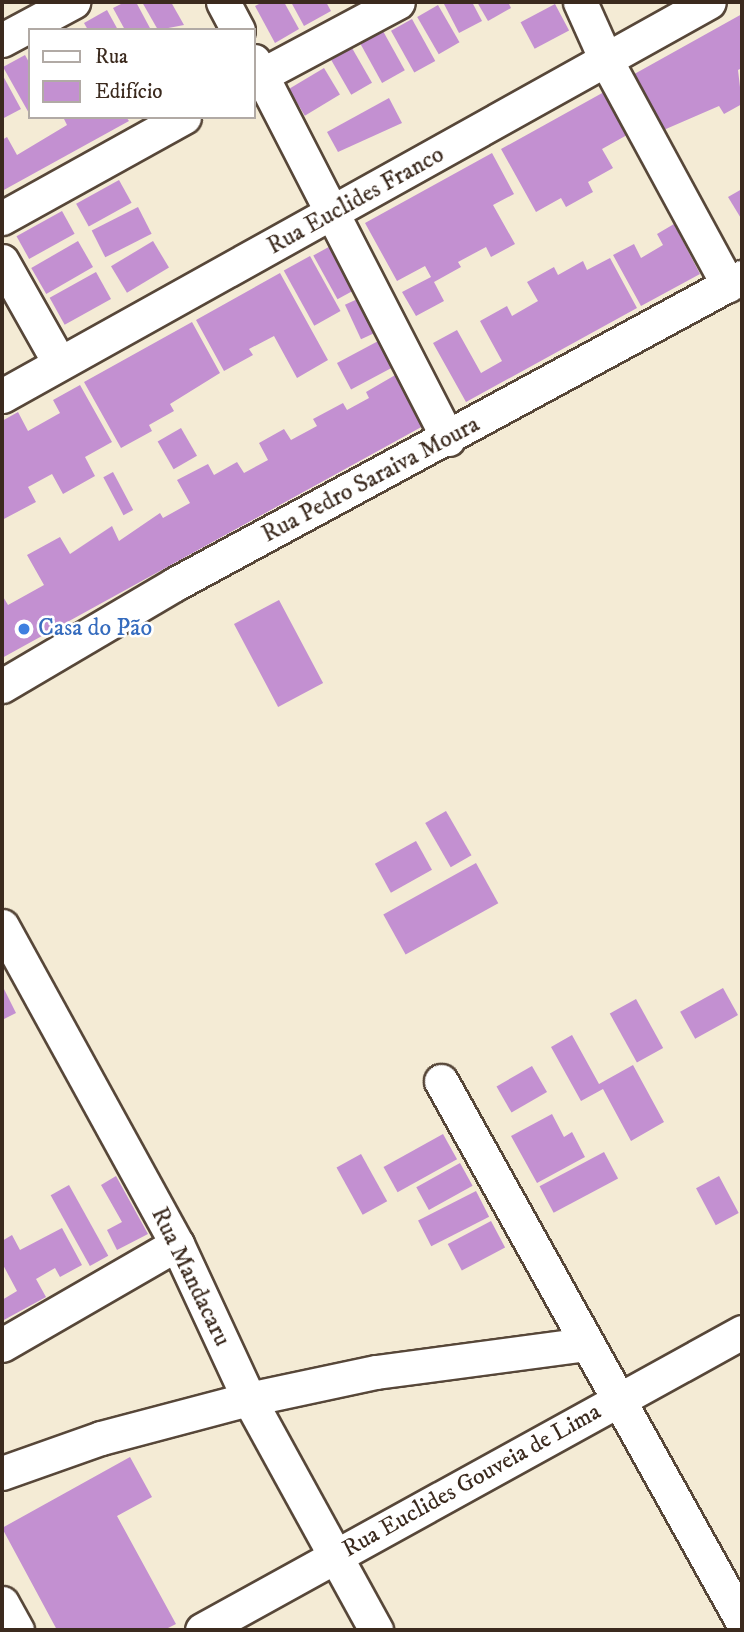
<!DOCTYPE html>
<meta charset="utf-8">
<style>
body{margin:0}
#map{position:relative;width:744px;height:1632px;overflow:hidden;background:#f4ebd5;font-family:"IM FELL DW Pica",serif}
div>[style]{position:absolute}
.building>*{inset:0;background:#c390d1;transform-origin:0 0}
.roads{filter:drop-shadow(2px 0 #574739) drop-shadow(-2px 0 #574739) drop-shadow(0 2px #574739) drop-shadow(0 -2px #574739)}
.street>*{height:33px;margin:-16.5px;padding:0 16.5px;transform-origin:16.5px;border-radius:16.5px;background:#fff}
.dots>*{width:19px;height:19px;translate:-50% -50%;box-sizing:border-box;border:4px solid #fff;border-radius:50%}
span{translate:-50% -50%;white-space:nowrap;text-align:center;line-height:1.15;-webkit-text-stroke:5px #fff;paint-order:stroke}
.street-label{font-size:24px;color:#3b2a1e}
.shop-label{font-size:24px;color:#366cbe}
.left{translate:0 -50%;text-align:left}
.frame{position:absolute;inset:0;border:4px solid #3b2a1e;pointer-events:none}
.legend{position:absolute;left:28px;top:28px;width:228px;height:91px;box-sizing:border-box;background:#fff;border:2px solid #b1aaa5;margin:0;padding:9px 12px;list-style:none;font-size:21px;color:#3b2a1e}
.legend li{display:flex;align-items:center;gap:14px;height:35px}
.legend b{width:35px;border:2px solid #b1aaa5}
</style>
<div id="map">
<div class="building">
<i style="clip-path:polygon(125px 2px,136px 2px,151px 30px,125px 30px,113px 8px)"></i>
<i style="clip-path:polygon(142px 2px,171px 2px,184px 25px,158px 30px)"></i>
<i style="clip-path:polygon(263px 2px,284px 2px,299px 29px,275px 43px,255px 6px)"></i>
<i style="clip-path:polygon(291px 2px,326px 2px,331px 11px,304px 26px)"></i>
<i style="clip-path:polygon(448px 2px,472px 2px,482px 21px,459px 33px,444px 4px)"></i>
<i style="clip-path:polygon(477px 2px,508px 2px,511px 8px,488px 21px)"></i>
<i style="left:555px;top:4px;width:30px;height:39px;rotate:62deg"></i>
<i style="left:438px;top:5px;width:43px;height:24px;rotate:60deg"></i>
<i style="clip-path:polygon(107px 10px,118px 30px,88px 30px,84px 23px)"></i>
<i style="clip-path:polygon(742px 14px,742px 68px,738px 70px,742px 104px,724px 114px,719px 106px,659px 132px,629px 77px)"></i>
<i style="left:412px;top:19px;width:48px;height:24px;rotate:61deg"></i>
<i style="left:383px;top:31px;width:45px;height:26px;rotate:61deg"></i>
<i style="left:352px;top:48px;width:40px;height:24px;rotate:60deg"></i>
<i style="clip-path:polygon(25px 55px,30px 64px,30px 115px,3px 67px)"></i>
<i style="left:324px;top:68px;width:31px;height:41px;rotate:59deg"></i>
<i style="clip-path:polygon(2px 74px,21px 109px,2px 119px)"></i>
<i style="clip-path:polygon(604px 92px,627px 135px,602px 149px,613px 168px,588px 182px,593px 192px,566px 207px,561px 198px,536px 212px,501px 149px)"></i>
<i style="clip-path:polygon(389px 98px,402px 123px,338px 152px,327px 132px)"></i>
<i style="clip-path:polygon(63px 117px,126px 117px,129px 121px,2px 191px,2px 140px,7px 137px,17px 155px,67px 125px)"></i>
<i style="clip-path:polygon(492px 153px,514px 194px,493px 205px,515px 244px,491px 257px,486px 247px,458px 262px,461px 267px,434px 282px,444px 301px,416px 316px,402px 292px,431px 277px,425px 266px,397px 281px,365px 223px)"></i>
<i style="left:119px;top:180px;width:26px;height:49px;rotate:61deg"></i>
<i style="clip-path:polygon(742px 189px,742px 220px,728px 197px)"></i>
<i style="left:138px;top:207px;width:30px;height:52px;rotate:63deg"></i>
<i style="left:62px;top:211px;width:26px;height:52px;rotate:61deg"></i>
<i style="clip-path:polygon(674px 224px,700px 274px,641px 306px,613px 255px,634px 244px,641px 258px,663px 245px,657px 234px)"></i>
<i style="left:78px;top:241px;width:30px;height:54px;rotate:60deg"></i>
<i style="left:153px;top:241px;width:31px;height:49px;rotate:59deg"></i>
<i style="left:336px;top:243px;width:50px;height:26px;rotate:61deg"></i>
<i style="left:310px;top:256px;width:63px;height:30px;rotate:61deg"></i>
<i style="clip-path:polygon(610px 258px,637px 308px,466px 402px,433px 343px,457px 330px,481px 373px,502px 361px,480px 321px,507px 306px,512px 316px,538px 301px,527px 282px,554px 267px,558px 275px,583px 261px,587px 270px)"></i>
<i style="left:96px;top:272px;width:31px;height:53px;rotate:61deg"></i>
<i style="clip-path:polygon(280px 273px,328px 360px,297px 378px,274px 336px,249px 349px,253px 355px,224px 371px,196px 320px)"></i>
<i style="left:364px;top:296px;width:38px;height:21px;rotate:65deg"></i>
<i style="clip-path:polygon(192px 322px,220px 373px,170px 404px,174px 411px,149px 425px,152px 431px,121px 448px,84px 382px)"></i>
<i style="left:382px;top:339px;width:30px;height:51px;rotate:62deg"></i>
<i style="clip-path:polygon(397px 374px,425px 425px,2px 658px,2px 595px,8px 605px,44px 585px,27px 555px,60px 537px,70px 554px,112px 526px,119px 541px,160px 513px,163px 518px,190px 503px,177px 480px,208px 464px,214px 475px,237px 462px,244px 473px,268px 460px,259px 443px,284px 429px,291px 440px,317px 426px,313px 419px,343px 403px,347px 410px,369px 398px,366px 392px)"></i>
<i style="clip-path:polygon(80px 385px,112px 442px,85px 457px,95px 476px,63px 494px,52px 474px,28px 487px,36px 502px,2px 520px,2px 421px,18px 412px,28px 431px,60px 413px,53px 400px)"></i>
<i style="left:181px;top:428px;width:32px;height:27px;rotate:60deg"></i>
<i style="left:113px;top:472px;width:43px;height:11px;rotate:62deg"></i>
<i style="left:279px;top:600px;width:94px;height:51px;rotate:62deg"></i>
<i style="left:446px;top:811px;width:51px;height:24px;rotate:60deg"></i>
<i style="left:416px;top:841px;width:33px;height:47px;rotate:61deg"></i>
<i style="left:476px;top:863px;width:46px;height:106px;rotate:61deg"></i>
<i style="left:723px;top:988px;width:31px;height:49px;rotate:61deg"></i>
<i style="clip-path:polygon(4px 989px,16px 1013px,2px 1020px,2px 990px)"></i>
<i style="left:636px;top:999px;width:56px;height:30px;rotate:61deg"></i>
<i style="clip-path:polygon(572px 1035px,599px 1084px,633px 1065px,664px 1122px,631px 1141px,603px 1089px,581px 1101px,551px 1047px)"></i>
<i style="left:532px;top:1066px;width:30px;height:41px;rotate:60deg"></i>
<i style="clip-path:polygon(552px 1114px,564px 1137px,572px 1132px,585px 1157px,537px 1183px,511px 1136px)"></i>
<i style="left:443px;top:1134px;width:29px;height:68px;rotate:61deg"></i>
<i style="left:604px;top:1152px;width:30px;height:73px;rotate:62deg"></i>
<i style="left:361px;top:1154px;width:54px;height:28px;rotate:61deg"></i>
<i style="left:460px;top:1163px;width:26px;height:50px;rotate:61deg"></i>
<i style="clip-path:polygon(116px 1176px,148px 1234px,117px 1250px,107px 1230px,122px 1222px,101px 1185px)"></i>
<i style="left:719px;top:1176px;width:42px;height:26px;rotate:62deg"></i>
<i style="left:69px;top:1185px;width:81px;height:21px;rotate:61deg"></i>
<i style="left:476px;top:1191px;width:29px;height:65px;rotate:63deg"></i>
<i style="left:491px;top:1221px;width:30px;height:49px;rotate:62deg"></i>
<i style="clip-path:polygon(62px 1228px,82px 1265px,60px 1277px,55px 1268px,36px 1279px,46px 1297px,2px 1321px,2px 1300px,17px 1291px,2px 1263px,2px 1241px,12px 1235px,20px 1250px)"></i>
<i style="clip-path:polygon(130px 1457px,152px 1497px,117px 1516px,176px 1624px,164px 1630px,57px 1630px,2px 1528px)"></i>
</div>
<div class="roads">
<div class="street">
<i style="left:223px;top:2px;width:32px;rotate:62deg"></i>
<i style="left:580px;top:2px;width:66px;rotate:65.8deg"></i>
<i style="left:607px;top:62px;width:254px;rotate:61.5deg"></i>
<i style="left:2px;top:40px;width:81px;rotate:-28.2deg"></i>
<i style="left:254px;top:61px;width:425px;rotate:62.8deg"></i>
<i style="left:254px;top:79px;width:163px;rotate:-28.1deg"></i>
<i style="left:2px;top:218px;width:208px;rotate:-29deg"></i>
<i style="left:2px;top:261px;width:116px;rotate:60.6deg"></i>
<i style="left:2px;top:396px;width:809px;rotate:-29.13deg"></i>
<i style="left:2px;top:686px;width:201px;rotate:-30.5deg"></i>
<i style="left:175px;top:584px;width:645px;rotate:-28.43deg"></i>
<i style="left:2px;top:926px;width:363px;rotate:61.2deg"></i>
<i style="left:177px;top:1244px;width:171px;rotate:65.1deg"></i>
<i style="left:249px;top:1399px;width:264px;rotate:61.2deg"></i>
<i style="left:441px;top:1081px;width:618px;rotate:60.86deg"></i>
<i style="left:2px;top:1345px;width:202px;rotate:-30deg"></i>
<i style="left:2px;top:1473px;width:105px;rotate:-19.5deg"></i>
<i style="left:101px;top:1438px;width:153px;rotate:-14.8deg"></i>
<i style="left:249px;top:1399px;width:130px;rotate:-12deg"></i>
<i style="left:376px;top:1372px;width:211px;rotate:-7.6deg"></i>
<i style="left:2px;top:1603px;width:31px;rotate:61deg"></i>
<i style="left:202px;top:1630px;width:617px;rotate:-28.89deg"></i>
</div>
</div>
<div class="dots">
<i style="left:24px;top:629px;background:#3f7fe0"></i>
</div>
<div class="street-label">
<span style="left:356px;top:201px;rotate:-29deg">Rua Euclides Franco</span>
<span style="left:371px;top:480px;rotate:-28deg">Rua Pedro Saraiva Moura</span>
<span style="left:190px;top:1277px;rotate:64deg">Rua Mandacaru</span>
<span style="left:472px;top:1481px;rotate:-29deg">Rua Euclides Gouveia de Lima</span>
</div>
<div class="shop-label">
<span class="left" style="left:38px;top:629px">Casa do Pão</span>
</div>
<div class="frame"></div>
<ul class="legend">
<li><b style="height:9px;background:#fff"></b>Rua</li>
<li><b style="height:19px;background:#c390d1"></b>Edifício</li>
</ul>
</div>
